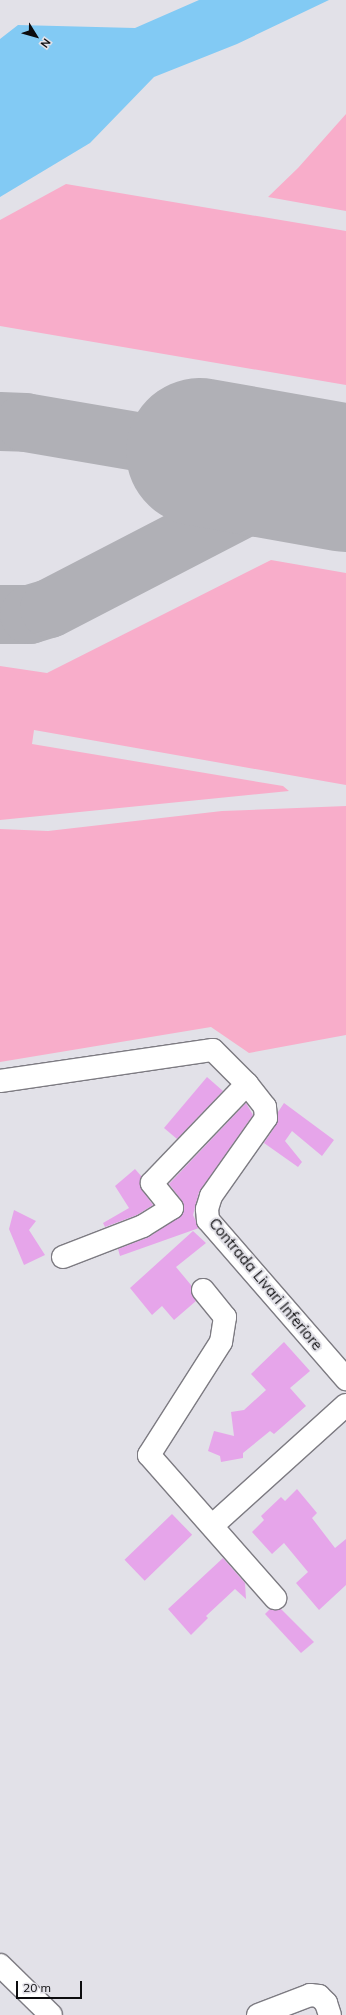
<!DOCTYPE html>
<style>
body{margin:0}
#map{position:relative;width:346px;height:2015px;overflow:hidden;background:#e2e1e8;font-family:Mulish,sans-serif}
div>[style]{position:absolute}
.green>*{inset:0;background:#f8adca}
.water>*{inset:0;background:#82caf4}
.taxiway>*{height:59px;margin:-29.5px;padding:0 29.5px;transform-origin:29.5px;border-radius:29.5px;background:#b0b0b6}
.runway>*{height:148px;margin:-74px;padding:0 74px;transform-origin:74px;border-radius:74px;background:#b0b0b6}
.building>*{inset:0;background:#e6a5ea;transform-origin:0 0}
.roads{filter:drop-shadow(1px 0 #7d7b82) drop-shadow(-1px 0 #7d7b82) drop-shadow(0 1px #7d7b82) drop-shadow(0 -1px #7d7b82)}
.minor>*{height:22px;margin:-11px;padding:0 11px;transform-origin:11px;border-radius:11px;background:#fff}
span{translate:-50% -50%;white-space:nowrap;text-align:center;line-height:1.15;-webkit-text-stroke:4px #e2e1e8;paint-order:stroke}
.street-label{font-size:15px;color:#0c0c0e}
.north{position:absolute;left:16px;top:16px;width:40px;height:40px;-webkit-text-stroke:3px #e2e1e8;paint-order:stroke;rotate:127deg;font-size:11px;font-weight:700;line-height:16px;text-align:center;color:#0c0c0e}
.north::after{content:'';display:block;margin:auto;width:14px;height:18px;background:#0c0c0e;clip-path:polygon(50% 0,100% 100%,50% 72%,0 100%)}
.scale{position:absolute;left:16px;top:1981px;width:66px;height:18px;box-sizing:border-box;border:2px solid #0c0c0e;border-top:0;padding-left:5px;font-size:12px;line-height:14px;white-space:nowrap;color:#0c0c0e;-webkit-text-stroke:3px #e2e1e8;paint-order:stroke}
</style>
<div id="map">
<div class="green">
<i style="clip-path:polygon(346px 114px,346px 211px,268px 197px,298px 168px)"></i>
<i style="clip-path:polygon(66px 184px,346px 231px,346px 385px,0 326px,0 220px)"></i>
<i style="clip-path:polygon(271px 560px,346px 573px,346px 785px,34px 730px,32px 744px,283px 786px,289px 791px,0 820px,0 666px,47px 673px)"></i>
<i style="clip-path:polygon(346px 806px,346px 1035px,249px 1053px,211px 1027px,0 1062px,0 829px,48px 831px,222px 811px)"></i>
</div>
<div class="water">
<i style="clip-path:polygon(199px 0,329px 0,237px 44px,154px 77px,90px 143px,0 197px,0 39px,18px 25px,135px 28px)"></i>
</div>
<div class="taxiway">
<i style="left:0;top:421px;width:25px;rotate:2deg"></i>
<i style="left:25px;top:422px;width:178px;rotate:9.7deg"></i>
<i style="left:0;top:614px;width:29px"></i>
<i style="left:29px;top:614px;width:21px;rotate:-17deg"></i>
<i style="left:49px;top:608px;width:250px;rotate:-27.4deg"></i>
<i style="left:271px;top:493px;width:43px;rotate:-17.6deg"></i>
<i style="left:312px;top:480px;width:34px;rotate:-2deg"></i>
</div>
<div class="runway">
<i style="left:200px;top:452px;width:148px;rotate:10.1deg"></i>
</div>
<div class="building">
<i style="clip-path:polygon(207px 1077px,223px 1091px,177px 1139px,164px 1128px)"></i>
<i style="clip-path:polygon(246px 1103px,253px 1115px,199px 1192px,193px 1215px,199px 1228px,120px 1256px,118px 1249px,149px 1237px,183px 1214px,182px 1201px,169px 1184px)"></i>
<i style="clip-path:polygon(284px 1103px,334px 1140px,322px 1156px,292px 1131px,285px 1141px,302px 1162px,298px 1167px,264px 1143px,276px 1125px,278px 1112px)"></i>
<i style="clip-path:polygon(135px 1169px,142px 1177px,140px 1185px,142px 1190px,153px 1205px,137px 1215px,105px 1227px,103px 1223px,129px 1208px,115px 1186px)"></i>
<i style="clip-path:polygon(14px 1210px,36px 1221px,29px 1230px,45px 1255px,24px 1265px,9px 1229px)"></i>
<i style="clip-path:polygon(193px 1231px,206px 1243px,176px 1267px,191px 1285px,191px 1292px,196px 1301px,174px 1320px,162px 1306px,152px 1315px,130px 1288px)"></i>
<i style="clip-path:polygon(284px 1342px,310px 1371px,290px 1388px,306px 1406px,274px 1434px,270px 1431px,243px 1453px,243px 1458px,221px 1462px,220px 1456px,208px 1451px,214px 1431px,234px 1436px,231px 1412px,244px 1410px,266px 1390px,251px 1374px)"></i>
<i style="clip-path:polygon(297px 1489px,317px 1513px,312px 1518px,335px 1548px,346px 1539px,346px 1585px,319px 1610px,296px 1583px,308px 1572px,284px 1543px,272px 1554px,252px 1532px,264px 1520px,261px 1516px,281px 1497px,285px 1501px)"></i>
<i style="left:172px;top:1514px;width:29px;height:66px;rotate:46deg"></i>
<i style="clip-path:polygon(223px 1558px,245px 1583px,246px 1599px,235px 1589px,206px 1616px,208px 1618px,191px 1635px,168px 1609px)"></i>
<i style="clip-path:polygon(270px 1609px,281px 1609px,314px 1642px,301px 1653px,265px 1614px)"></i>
</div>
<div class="roads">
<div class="minor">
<i style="left:0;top:1081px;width:215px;rotate:-8.3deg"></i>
<i style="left:213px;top:1050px;width:48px;rotate:45deg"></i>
<i style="left:247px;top:1084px;width:29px;rotate:52deg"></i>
<i style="left:265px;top:1107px;width:11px;rotate:85deg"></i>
<i style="left:266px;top:1118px;width:95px;rotate:125.2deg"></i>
<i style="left:211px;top:1196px;width:14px;rotate:107deg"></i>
<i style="left:207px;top:1209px;width:11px;rotate:85deg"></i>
<i style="left:208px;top:1220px;width:211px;rotate:49deg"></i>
<i style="left:63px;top:1257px;width:86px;rotate:-21.2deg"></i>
<i style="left:143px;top:1226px;width:34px;rotate:-32deg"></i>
<i style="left:172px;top:1208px;width:32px;rotate:-129deg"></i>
<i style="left:152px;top:1183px;width:137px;rotate:-46.2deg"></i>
<i style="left:203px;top:1290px;width:35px;rotate:51deg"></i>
<i style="left:225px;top:1317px;width:25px;rotate:99deg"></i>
<i style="left:221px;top:1342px;width:134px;rotate:122.5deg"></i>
<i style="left:149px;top:1455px;width:191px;rotate:48.6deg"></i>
<i style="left:213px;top:1525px;width:179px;rotate:-42.1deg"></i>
<i style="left:0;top:1965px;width:71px;rotate:44.4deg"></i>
<i style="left:258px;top:2015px;width:56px;rotate:-21deg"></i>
<i style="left:310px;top:1995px;width:9px;rotate:6deg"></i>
<i style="left:319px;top:1996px;width:10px;rotate:45deg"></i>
<i style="left:326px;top:2003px;width:13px;rotate:72deg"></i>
</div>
</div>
<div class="street-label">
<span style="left:266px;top:1284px;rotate:50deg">Contrada Livari Inferiore</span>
</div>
<div class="north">N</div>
<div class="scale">20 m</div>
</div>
